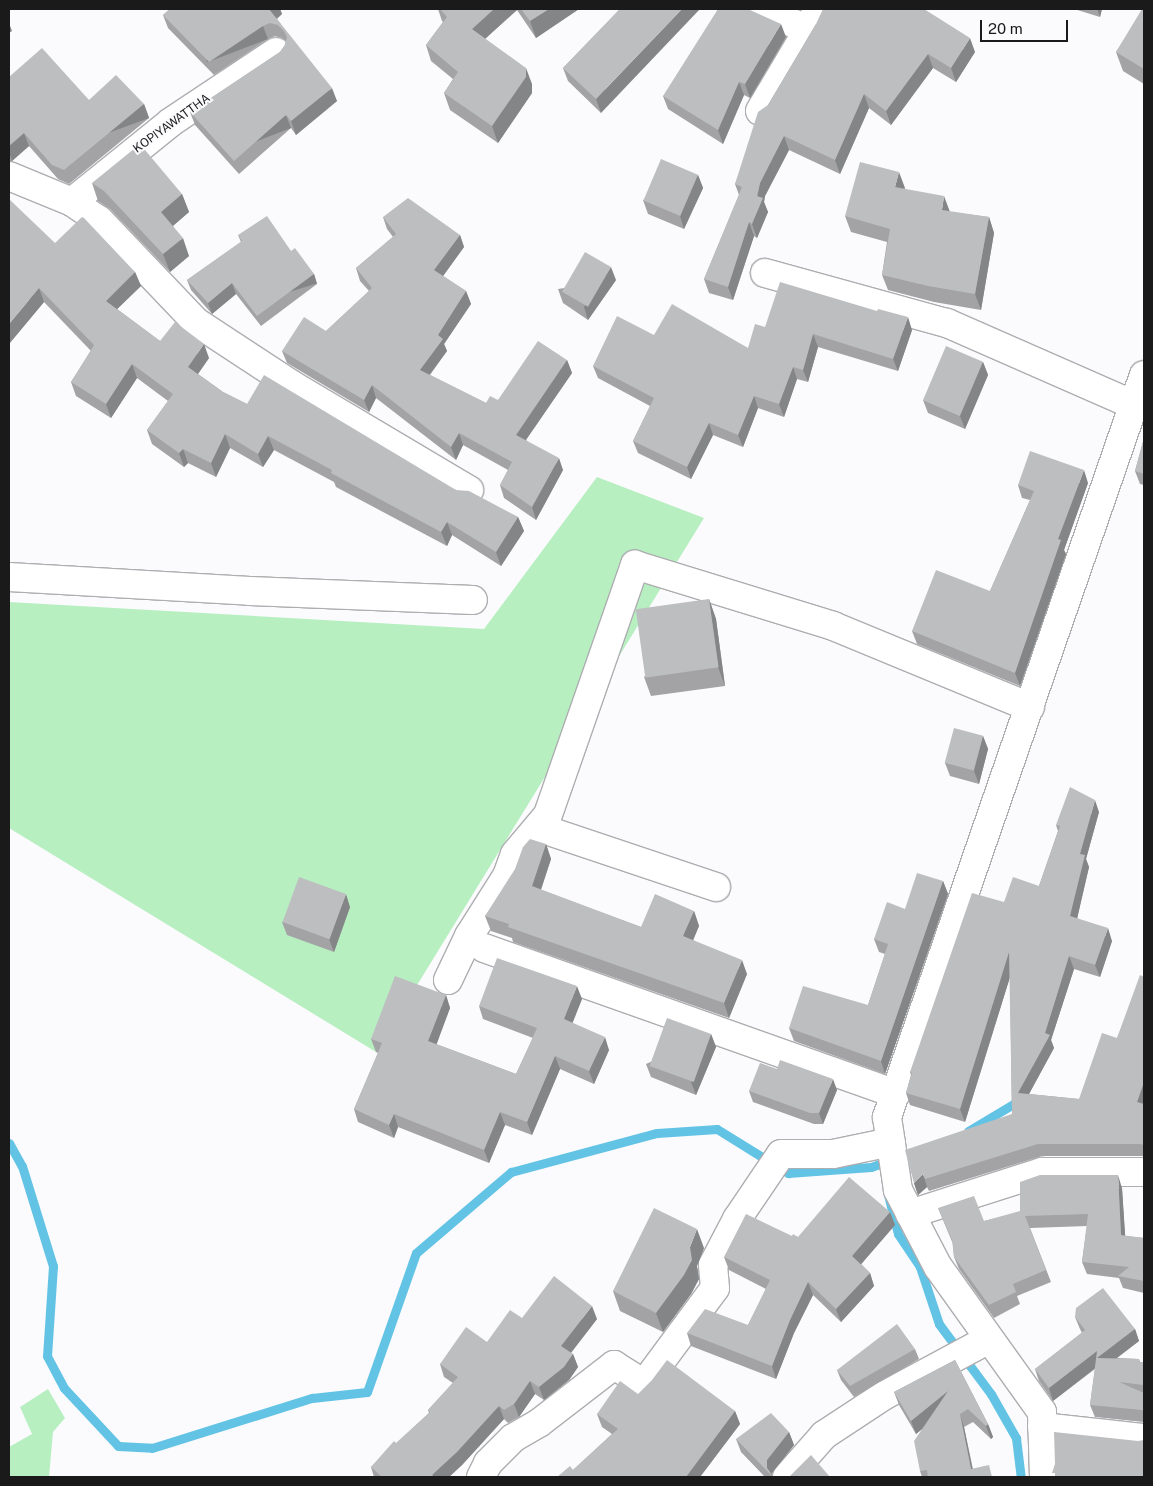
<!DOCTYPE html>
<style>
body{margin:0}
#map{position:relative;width:1153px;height:1486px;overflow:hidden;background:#fbfbfe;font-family:"Public Sans",sans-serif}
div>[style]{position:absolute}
.green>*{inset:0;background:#b8efc1}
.stream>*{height:9px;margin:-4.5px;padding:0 4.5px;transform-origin:4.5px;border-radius:4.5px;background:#62c3e5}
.roads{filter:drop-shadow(1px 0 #adaeb0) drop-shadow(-1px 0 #adaeb0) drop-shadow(0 1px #adaeb0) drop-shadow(0 -1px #adaeb0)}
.minor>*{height:28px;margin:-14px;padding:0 14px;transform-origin:14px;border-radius:14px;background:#fff}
.wall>*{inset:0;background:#a3a3a5}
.shaded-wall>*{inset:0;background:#848586;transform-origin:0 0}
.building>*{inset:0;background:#bdbec0;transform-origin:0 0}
span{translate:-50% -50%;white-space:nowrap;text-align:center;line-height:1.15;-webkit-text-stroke:4px #fbfbfe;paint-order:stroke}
.street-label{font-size:12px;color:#1a1a1b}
.frame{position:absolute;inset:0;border:10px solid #1a1a1b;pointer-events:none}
.scale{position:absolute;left:980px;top:20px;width:88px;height:22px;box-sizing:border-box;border:2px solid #1a1a1b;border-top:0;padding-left:6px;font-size:15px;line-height:18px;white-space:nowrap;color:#1a1a1b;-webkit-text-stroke:4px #fbfbfe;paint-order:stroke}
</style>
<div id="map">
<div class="green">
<i style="clip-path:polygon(597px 477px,704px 518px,376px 1052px,9px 828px,9px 602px,484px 629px)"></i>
<i style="clip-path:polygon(48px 1389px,65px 1418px,53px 1432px,49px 1477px,9px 1477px,9px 1447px,32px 1434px,20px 1407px)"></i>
</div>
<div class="stream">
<i style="left:968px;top:1131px;width:55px;rotate:-30.8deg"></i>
<i style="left:1015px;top:1103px;width:7px"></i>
<i style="left:9px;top:1143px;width:26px;rotate:61deg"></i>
<i style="left:22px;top:1166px;width:105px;rotate:72.8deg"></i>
<i style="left:53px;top:1266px;width:90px;rotate:93.8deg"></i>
<i style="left:47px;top:1356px;width:36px;rotate:62deg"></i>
<i style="left:64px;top:1388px;width:79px;rotate:47deg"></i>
<i style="left:118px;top:1446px;width:34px;rotate:3deg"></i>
<i style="left:152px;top:1448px;width:168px;rotate:-17.4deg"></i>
<i style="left:312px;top:1398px;width:55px;rotate:-6.2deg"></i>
<i style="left:367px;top:1392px;width:147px;rotate:-70.6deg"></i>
<i style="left:416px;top:1253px;width:125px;rotate:-40.5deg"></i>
<i style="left:511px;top:1172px;width:151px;rotate:-15deg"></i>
<i style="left:657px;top:1133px;width:60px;rotate:-3.8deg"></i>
<i style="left:717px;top:1129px;width:84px;rotate:31.8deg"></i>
<i style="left:788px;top:1173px;width:83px;rotate:-4.1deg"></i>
<i style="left:871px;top:1167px;width:20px;rotate:-20deg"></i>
<i style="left:888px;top:1195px;width:40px;rotate:75.6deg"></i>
<i style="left:898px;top:1234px;width:40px;rotate:56deg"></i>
<i style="left:920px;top:1267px;width:60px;rotate:71.6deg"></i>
<i style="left:939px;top:1324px;width:87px;rotate:53.4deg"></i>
<i style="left:991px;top:1394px;width:51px;rotate:60.4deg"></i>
<i style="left:1016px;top:1438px;width:39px;rotate:83deg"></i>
</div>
<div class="roads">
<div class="minor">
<i style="left:761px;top:9px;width:51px;rotate:24.1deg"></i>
<i style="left:760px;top:111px;width:94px;rotate:-59.3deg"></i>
<i style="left:808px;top:30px;width:23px;rotate:-65deg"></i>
<i style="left:9px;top:176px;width:68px;rotate:22.4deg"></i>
<i style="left:72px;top:202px;width:32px;rotate:34deg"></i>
<i style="left:99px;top:220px;width:141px;rotate:46.4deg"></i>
<i style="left:196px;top:322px;width:115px;rotate:33.3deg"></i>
<i style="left:292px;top:385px;width:206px;rotate:30.7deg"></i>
<i style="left:72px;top:202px;width:127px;rotate:-38.9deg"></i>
<i style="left:171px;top:122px;width:126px;rotate:-33.7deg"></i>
<i style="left:765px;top:273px;width:189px;rotate:15.4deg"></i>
<i style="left:947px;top:323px;width:204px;rotate:23.7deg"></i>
<i style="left:9px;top:577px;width:241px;rotate:3.3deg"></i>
<i style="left:250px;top:591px;width:223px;rotate:2.3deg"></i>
<i style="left:716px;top:887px;width:182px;rotate:-161.5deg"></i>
<i style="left:543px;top:829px;width:280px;rotate:-70.8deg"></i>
<i style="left:635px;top:565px;width:207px;rotate:17.1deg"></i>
<i style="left:833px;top:626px;width:213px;rotate:22.4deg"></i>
<i style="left:484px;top:948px;width:437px;rotate:19.5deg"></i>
<i style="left:448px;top:980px;width:49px;rotate:-64.5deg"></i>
<i style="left:469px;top:936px;width:71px;rotate:-57.7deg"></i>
<i style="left:507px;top:876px;width:23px;rotate:-70deg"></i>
<i style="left:515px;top:854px;width:50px;rotate:-49.9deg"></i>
<i style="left:910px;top:1214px;width:139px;rotate:-17.7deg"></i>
<i style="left:1042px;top:1172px;width:102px"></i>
<i style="left:1042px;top:1427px;width:103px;rotate:6.2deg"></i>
<i style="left:481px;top:1477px;width:16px;rotate:-63deg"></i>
<i style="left:488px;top:1463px;width:35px;rotate:-45deg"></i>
<i style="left:513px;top:1438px;width:30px;rotate:-30deg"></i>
<i style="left:539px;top:1423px;width:95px;rotate:-37.7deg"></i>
<i style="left:614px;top:1365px;width:36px;rotate:32deg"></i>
<i style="left:644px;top:1384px;width:119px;rotate:-53.5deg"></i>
<i style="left:715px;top:1288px;width:23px;rotate:-95deg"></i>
<i style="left:713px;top:1265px;width:52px;rotate:-62.4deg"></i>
<i style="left:737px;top:1219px;width:78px;rotate:-55.9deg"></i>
<i style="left:781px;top:1154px;width:52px"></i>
<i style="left:833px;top:1154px;width:59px;rotate:-11.7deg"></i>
<i style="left:787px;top:1477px;width:56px;rotate:-48.6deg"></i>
<i style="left:824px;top:1435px;width:73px;rotate:-33.3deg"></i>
<i style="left:885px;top:1395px;width:118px;rotate:-28.3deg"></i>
<i style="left:1044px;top:1477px;width:65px;rotate:-91.8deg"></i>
<i style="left:1042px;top:1412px;width:178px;rotate:-125.6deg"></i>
<i style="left:938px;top:1267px;width:87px;rotate:-117.5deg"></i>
<i style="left:898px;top:1190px;width:74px;rotate:-98.6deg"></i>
<i style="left:887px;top:1117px;width:785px;rotate:-70.9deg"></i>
</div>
</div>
<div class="wall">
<i style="clip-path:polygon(170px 9px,280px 9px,282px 14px,277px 19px,337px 101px,296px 135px,291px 128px,239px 174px,195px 125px,190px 112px,280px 52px,285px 45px,286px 41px,282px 38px,275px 36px,268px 39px,214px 75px,168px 28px,163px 15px)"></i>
<i style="clip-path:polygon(438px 9px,579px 9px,536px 38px,517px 10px,485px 39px,532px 84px,532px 93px,498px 143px,450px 110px,444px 93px,453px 79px,431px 61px,426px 45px,443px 22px,442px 21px)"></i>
<i style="clip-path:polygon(620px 9px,601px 113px,568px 81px,563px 68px)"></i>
<i style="clip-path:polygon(1074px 9px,1102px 9px,1100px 17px)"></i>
<i style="clip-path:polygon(1144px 9px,1144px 84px,1123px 71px,1116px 52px)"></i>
<i style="clip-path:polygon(816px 24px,975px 52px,956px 82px,933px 68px,891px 125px,869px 108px,840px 174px,789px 150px,765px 196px,764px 202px,768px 212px,757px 238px,754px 236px,733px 300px,709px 293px,704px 279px,739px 195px,735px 184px,768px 105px)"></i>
<i style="clip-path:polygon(786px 37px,750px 98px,744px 95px,723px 144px,668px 109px,663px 96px)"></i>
<i style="clip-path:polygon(9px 77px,89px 100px,144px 104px,149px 118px,69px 184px,58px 179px,29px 146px,12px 161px,9px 162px)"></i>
<i style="clip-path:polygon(698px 175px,703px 188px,684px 229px,648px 214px,643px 200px)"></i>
<i style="clip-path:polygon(92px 183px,182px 194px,189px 212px,173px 226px,189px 256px,170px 272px,110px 209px,98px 201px)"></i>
<i style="clip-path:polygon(905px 188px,904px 189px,950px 212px,989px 217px,994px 233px,981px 310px,934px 302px,888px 290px,882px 275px,887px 242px,851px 232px,845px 216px)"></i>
<i style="clip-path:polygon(383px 217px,460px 235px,464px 247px,443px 276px,466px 291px,471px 304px,444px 344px,447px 351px,430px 375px,486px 403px,498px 400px,567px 360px,572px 373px,526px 440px,563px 470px,536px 520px,504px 498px,500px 485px,508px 470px,463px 445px,456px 460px,376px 398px,369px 412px,287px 363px,282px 351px,326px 331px,369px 291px,360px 281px,356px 268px,393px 237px,387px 229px)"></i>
<i style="clip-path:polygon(238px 235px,291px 251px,314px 274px,317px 284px,261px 326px,236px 294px,212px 314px,191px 290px,187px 280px,241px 242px)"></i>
<i style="clip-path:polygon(55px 243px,135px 272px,141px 286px,117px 309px,160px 341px,209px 358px,198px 374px,223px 392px,247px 404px,456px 490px,518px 517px,524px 531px,501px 566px,452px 535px,447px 546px,336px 487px,334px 482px,274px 450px,263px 467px,230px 448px,216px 477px,188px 463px,184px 467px,152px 444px,147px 430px,168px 401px,137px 378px,111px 418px,76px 396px,71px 382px,91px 351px,44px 302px,9px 344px)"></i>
<i style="clip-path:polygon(616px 280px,588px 320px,563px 303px,558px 289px)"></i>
<i style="clip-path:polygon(765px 327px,912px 330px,898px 371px,818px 347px,808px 382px,797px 379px,784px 417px,758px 408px,743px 447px,713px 435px,691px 479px,638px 453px,633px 441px,650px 406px,598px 378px,593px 366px,748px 348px)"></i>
<i style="clip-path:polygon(983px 362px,988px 375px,965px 429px,928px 413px,923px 400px)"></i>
<i style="clip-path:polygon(1144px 438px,1144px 485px,1140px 484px,1135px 471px)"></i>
<i style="clip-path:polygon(1088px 483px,1064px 550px,1066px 554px,1020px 686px,917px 644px,912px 631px,990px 591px,1030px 500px,1022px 498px,1018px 485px)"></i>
<i style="clip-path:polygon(709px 599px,716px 619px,725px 686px,651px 696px,644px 677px)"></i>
<i style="clip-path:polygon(983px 736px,988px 749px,979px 784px,950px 776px,945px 763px)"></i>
<i style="clip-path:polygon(1099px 812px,1086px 859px,1089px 867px,1077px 918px,1112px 941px,1100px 977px,1074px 969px,1051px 1040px,1054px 1048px,1029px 1094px,1079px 1099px,1117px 1038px,1144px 977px,1144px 1156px,1042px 1156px,929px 1191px,927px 1187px,918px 1195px,914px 1183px,1012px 1114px,1010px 977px,965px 1122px,910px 1105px,906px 1093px,911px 1075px,910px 1072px,1004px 902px,1039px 886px,1058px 831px,1056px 825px)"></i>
<i style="clip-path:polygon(546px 844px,551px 859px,541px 890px,641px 927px,694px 911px,699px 926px,693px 940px,747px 974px,729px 1018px,513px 942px,512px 938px,491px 931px,485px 916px)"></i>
<i style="clip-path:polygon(943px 881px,948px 894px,885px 1074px,794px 1041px,789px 1028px,868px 1005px,885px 954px,879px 952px,874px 939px,905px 909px)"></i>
<i style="clip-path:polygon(350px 907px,334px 952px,287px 935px,282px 922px)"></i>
<i style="clip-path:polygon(446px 995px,450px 1008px,436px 1044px,516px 1074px,533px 1038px,483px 1019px,479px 1006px,582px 999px,572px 1023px,609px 1050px,594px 1084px,560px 1069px,532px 1135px,505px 1125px,489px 1163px,398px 1127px,394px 1138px,358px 1122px,354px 1109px,378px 1053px,376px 1052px,371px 1039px)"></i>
<i style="clip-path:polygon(711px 1034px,716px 1047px,696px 1095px,651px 1077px,646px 1064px)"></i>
<i style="clip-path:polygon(777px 1069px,837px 1090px,823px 1124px,814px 1124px,753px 1102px,749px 1091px)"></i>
<i style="clip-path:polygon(1122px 1188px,1125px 1236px,1144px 1238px,1144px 1293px,1123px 1288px,1119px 1278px,1087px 1274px,1082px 1262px,1087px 1226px,1030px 1228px,1051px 1282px,1017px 1296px,1020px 1304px,994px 1318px,959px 1269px,954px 1257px,953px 1244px,938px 1208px,984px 1221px)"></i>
<i style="clip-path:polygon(890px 1212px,895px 1225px,861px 1264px,870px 1273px,874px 1286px,841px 1322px,813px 1295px,794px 1333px,776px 1379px,691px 1346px,687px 1333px,748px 1325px,766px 1289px,729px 1270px,724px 1257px,792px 1236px,798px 1237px)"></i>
<i style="clip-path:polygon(704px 1248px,697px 1266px,699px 1279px,691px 1294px,663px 1332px,620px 1311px,613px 1291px)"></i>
<i style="clip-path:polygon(1075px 1317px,1135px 1329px,1139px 1341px,1117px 1358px,1139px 1359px,1140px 1362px,1144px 1362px,1144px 1422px,1095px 1417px,1090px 1405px,1095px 1369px,1053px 1401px,1039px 1381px,1035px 1369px,1082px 1333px,1080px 1329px)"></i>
<i style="clip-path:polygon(522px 1318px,597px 1319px,571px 1353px,573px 1354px,578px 1367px,569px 1380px,544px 1400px,535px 1394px,519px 1417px,508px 1423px,504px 1419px,462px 1465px,449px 1477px,374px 1477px,371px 1467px,429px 1413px,428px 1410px,453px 1383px,444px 1377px,440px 1364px,487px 1342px)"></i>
<i style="clip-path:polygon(915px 1349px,919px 1359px,854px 1397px,841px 1380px,837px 1370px)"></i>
<i style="clip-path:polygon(955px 1360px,988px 1424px,993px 1437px,991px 1439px,973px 1422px,964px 1427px,973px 1469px,992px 1477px,922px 1477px,920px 1471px,922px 1429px,916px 1434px,899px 1405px,894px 1392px)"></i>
<i style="clip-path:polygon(638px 1394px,735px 1411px,740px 1424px,700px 1477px,557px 1477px,573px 1470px,612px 1434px,602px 1427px,597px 1414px)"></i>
<i style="clip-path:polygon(789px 1432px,794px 1445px,772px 1473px,772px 1475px,775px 1477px,765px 1477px,741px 1452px,736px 1439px)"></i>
</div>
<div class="shaded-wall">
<i style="clip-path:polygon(269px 9px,280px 9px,282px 14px,273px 21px)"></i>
<i style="clip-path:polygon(494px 9px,517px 9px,517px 10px,477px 46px,472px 29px)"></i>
<i style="clip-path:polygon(549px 9px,579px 9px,536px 38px,530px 21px)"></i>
<i style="clip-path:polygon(682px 9px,700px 9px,601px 113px,596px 99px)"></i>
<i style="clip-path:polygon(1097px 9px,1102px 9px,1100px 17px)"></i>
<i style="clip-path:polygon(9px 23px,12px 31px,9px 33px)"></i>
<i style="clip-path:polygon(781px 24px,786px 37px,750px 98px,745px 84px)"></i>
<i style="left:263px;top:26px;width:14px;height:65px;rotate:69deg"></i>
<i style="clip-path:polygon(970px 38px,975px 52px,956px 82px,951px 68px)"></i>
<i style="clip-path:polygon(928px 54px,933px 68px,891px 125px,886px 111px)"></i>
<i style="clip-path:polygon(526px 68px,532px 84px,532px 93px,498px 143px,492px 126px)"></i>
<i style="clip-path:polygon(739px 82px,744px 95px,723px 144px,718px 130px)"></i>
<i style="clip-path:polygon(332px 88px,337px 101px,296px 135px,291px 121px)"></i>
<i style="clip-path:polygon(864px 94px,869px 108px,840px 174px,835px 160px)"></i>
<i style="left:144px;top:104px;width:15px;height:104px;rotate:70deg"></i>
<i style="left:286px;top:115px;width:14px;height:69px;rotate:69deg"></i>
<i style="clip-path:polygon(24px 133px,29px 146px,12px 161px,9px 152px,9px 146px)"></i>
<i style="clip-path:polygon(784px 136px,789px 150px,765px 196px,764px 202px,768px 212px,757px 238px,752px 224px,760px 183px)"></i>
<i style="clip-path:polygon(899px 172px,905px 188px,900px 203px,895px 187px)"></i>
<i style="clip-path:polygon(698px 175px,703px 188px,684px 229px,680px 216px)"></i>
<i style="clip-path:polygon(182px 194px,189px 212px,168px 230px,161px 212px)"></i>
<i style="clip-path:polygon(944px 196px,950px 212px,942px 210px)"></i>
<i style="clip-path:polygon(989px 217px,994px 233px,981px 310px,975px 294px)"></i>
<i style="clip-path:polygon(749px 222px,754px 236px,733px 300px,728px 287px)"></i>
<i style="clip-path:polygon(460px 235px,464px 247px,438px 283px,434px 270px)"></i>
<i style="clip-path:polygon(183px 238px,189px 256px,170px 272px,163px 254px)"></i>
<i style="clip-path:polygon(611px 267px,616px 280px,588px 320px,584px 307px)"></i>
<i style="clip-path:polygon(135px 272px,141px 286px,111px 315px,106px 301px)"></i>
<i style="left:314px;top:274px;width:10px;height:71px;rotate:73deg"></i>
<i style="clip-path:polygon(232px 283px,236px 294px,212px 314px,208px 303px)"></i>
<i style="clip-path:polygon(39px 288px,44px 302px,9px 344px,9px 324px)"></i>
<i style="clip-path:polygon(466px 291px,471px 304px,444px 344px,447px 351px,424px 382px,420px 370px,438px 335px)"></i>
<i style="clip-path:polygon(908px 317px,912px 330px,898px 371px,893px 359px)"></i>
<i style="clip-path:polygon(813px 334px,818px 347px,808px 382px,803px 370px)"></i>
<i style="clip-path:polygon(204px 344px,209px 358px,193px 381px,188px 367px)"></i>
<i style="clip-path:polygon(567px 360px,572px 373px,521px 447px,516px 435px)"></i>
<i style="clip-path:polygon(983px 362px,988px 375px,965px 429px,960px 416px)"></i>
<i style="clip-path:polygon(132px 364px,137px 378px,111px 418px,106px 404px)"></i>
<i style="clip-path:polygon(793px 367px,797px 379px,784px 417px,779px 404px)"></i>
<i style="clip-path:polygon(372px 385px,376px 398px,369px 412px,364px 400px)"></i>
<i style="clip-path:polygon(754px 396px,758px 408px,743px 447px,738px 435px)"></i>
<i style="clip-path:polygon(709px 423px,713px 435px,691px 479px,687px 467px)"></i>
<i style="clip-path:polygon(459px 433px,463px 445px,456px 460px,451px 447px)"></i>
<i style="clip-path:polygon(225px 434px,230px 448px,216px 477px,211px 463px)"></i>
<i style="clip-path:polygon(268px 436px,274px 450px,263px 467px,258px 454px)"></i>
<i style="clip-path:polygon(183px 449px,188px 463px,184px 467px,179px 453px)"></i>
<i style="clip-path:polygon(559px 458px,563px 470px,536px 520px,532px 507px)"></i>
<i style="clip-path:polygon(1084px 470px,1088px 483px,1064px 550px,1066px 554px,1020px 686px,1015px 673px,1058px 539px)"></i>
<i style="clip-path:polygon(518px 517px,524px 531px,501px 566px,496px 552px)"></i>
<i style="clip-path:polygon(447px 522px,452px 535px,447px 546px,441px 532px)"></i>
<i style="clip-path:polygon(709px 599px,716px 619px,725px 686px,718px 667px)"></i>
<i style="clip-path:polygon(983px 736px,988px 749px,979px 784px,974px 771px)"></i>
<i style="clip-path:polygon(1095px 800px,1099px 812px,1086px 859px,1089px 867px,1075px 928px,1070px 916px,1080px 854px)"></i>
<i style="clip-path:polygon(546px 844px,551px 859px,537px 901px,532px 886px)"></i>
<i style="clip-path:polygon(943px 881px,948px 894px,885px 1074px,881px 1061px)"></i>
<i style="clip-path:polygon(346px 894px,350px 907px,334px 952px,329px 939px)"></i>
<i style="clip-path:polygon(694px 911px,699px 926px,689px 950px,683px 936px)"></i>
<i style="clip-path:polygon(1108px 928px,1112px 941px,1100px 977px,1095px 965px)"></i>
<i style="clip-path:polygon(1009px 952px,1014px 964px,965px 1122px,960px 1109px)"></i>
<i style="clip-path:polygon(1069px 956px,1074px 969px,1051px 1040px,1054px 1048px,1023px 1105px,1018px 1093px,1045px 1033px)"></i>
<i style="clip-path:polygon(742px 960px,747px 974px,729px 1018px,724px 1003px)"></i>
<i style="clip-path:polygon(577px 986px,582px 999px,569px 1032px,564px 1019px)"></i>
<i style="clip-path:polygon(446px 995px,450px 1008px,433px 1054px,428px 1041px)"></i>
<i style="clip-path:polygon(711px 1034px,716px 1047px,696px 1095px,691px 1082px)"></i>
<i style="clip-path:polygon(605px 1037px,609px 1050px,594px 1084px,589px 1071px)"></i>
<i style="clip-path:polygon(555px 1056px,560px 1069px,532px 1135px,527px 1122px)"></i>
<i style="clip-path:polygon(833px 1079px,837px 1090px,823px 1124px,819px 1113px)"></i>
<i style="clip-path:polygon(1144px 1082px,1144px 1107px,1137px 1102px)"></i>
<i style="clip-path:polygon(500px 1112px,505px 1125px,489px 1163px,484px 1150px)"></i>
<i style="clip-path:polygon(394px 1114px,398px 1127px,394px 1138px,389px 1125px)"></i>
<i style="clip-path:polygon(923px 1174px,927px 1187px,918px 1195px,914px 1183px)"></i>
<i style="clip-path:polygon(1118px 1175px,1122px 1188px,1126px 1248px,1121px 1235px)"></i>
<i style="clip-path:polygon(890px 1212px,895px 1225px,857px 1269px,852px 1256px)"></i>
<i style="clip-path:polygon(697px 1229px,704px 1248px,697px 1266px,699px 1279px,691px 1294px,663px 1332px,656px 1313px,690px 1247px)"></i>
<i style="clip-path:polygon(870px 1273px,874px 1286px,841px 1322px,836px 1309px)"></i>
<i style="clip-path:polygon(808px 1282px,813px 1295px,794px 1333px,776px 1379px,772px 1366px,790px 1320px)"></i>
<i style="clip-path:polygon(592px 1306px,597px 1319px,566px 1359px,561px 1346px)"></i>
<i style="clip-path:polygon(1135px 1329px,1139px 1341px,1101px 1370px,1099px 1365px,1053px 1401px,1049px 1388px,1097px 1351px)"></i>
<i style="clip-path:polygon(573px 1354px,578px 1367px,569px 1380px,544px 1400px,539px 1387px)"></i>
<i style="clip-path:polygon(530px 1381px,535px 1394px,519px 1417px,514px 1404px)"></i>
<i style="clip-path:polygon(948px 1391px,953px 1404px,916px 1434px,911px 1421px)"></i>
<i style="clip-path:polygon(499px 1406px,504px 1419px,462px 1465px,449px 1477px,433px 1477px,432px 1475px)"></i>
<i style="clip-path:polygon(735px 1411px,740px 1424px,700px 1477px,686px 1477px)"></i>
<i style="clip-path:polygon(960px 1414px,964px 1427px,974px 1477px,971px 1469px)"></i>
<i style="clip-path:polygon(988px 1424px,993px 1437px,991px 1439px,986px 1426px)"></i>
<i style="clip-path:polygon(789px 1432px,794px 1445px,772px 1473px,772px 1476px,767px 1468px,767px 1460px)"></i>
</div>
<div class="building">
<i style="clip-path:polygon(170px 9px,269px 9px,332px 88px,291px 121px,286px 115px,234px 161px,190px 112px,280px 52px,285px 45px,287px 37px,284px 31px,278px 25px,270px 23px,263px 26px,209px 62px,163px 15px)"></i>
<i style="clip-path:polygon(440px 9px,494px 9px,472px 29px,526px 68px,526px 77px,492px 126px,444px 93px,458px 72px,426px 45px,447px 17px)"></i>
<i style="clip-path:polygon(521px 9px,549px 9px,530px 21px)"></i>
<i style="clip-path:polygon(620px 9px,682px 9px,596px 99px,563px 68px)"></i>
<i style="clip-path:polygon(718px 9px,749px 9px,750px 10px,781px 24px,745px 84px,739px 82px,718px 130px,663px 96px)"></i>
<i style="clip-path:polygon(823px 9px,924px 9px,970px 38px,951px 68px,928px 54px,886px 111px,864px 94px,835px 160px,784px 136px,760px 183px,757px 196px,763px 198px,752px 224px,749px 222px,728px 287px,704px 279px,742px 187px,735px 184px,758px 112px,768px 105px,816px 24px)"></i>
<i style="clip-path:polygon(1142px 9px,1144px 9px,1144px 69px,1116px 52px)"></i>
<i style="clip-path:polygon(42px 48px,89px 100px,116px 75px,144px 104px,64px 170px,52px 165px,24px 133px,9px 146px,9px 77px)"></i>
<i style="clip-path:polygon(140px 144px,182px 194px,161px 212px,183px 238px,163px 254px,104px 191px,92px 183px)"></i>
<i style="left:661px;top:159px;width:40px;height:45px;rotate:23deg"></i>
<i style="clip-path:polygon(860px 162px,899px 172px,895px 187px,944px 196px,942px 210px,989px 217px,975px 294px,928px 286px,882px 275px,890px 229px,845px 216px)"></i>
<i style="clip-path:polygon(408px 198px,460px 235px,434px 270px,466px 291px,438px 335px,443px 339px,420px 370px,486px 403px,490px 396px,498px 400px,538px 341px,567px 360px,516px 435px,559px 458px,532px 507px,500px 485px,512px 462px,459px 433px,451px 447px,372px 385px,364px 400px,282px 351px,304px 317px,326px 331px,372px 288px,356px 268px,396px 234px,383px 217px)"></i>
<i style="clip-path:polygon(9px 199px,55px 243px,82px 217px,84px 218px,135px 272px,106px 301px,160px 341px,175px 322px,204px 344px,188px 367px,223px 392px,247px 404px,264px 375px,456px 490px,469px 491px,518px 517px,496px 552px,447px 522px,441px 532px,331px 473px,332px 470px,268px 436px,258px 454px,225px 434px,211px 463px,183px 449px,179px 453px,147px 430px,173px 394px,132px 364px,106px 404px,71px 382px,94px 345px,39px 288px,9px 324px)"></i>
<i style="clip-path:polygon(267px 216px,291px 251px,295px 248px,314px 274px,257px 316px,232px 283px,208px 303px,187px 280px,242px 241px,238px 235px)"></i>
<i style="left:585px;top:252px;width:30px;height:46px;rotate:30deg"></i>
<i style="clip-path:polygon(780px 282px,877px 311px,878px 309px,908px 317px,893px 359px,813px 334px,803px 370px,793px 367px,779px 404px,754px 396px,738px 435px,709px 423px,687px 467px,633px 441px,654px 398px,593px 366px,617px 316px,654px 335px,672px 304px,748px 348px,755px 324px,765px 327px)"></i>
<i style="left:946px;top:346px;width:40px;height:59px;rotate:23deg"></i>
<i style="clip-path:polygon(1144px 438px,1144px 474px,1135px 471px)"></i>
<i style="clip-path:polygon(1030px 451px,1084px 470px,1058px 539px,1061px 540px,1015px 673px,912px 631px,936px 570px,990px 591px,1034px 491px,1018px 485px)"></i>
<i style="left:709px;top:599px;width:69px;height:74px;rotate:82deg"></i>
<i style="left:954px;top:728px;width:30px;height:36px;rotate:15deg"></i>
<i style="clip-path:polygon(1070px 787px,1095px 800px,1080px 854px,1085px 855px,1070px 916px,1108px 928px,1095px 965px,1069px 956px,1045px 1033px,1050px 1035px,1018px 1093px,1079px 1099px,1102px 1033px,1117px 1038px,1140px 975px,1144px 977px,1144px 1082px,1137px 1102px,1144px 1104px,1144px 1145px,1140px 1144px,1038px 1144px,925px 1179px,923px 1174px,914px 1183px,905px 1150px,1012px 1114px,1009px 952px,960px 1109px,906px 1093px,912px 1073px,910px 1072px,972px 893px,1004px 902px,1013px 877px,1039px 886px,1060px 826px,1056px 825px)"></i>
<i style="clip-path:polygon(530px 839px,546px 844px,532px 886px,641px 927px,655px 894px,694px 911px,683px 936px,742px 960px,724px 1003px,508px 927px,509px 924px,485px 916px,515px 869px,523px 847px)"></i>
<i style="clip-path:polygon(917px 873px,943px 881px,881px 1061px,789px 1028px,803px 986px,868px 1005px,888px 944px,874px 939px,887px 902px,905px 909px)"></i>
<i style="left:299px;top:877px;width:50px;height:48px;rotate:20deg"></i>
<i style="clip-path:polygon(497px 958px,577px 986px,564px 1019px,605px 1037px,589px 1071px,555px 1056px,527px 1122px,500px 1112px,484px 1150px,394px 1114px,389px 1125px,354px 1109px,382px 1043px,371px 1039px,395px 976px,446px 995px,428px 1041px,516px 1074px,537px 1028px,479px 1006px)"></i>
<i style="left:667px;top:1018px;width:47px;height:51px;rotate:20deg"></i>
<i style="clip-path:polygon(780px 1060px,833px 1079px,819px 1113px,810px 1113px,749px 1091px,760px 1063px,777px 1069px)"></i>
<i style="clip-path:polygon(1040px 1175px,1118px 1175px,1121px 1235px,1144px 1238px,1144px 1281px,1118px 1276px,1129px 1267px,1082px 1262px,1088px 1214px,1025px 1216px,1046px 1270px,1013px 1284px,1016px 1292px,989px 1305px,954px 1257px,952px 1240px,938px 1208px,974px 1196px,984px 1221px,1020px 1211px,1020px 1182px)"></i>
<i style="clip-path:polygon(849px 1177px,890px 1212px,852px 1256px,870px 1273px,836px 1309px,808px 1282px,790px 1320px,772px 1366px,687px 1333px,705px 1309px,748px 1325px,770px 1280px,724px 1257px,746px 1214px,792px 1236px,793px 1234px,798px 1237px)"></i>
<i style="clip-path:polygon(654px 1208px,697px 1229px,690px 1247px,692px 1260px,684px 1275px,656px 1313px,613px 1291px)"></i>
<i style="clip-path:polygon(554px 1276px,592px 1306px,561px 1346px,573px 1354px,564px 1367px,539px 1387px,530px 1381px,514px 1404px,504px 1410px,499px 1406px,457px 1452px,432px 1475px,434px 1477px,382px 1477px,371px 1467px,394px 1441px,396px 1443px,430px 1412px,428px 1410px,458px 1377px,440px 1364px,466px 1327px,487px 1342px,510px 1310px,522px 1318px)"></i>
<i style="clip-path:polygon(1103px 1288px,1135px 1329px,1097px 1358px,1139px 1359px,1139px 1362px,1144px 1362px,1144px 1385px,1119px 1382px,1144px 1393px,1144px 1411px,1142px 1410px,1090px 1405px,1097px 1351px,1049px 1388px,1035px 1369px,1085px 1330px,1075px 1317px,1076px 1308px)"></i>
<i style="clip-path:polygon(897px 1324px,915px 1349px,850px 1386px,837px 1370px)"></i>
<i style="clip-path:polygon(667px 1360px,735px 1411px,686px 1477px,557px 1477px,570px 1466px,573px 1470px,618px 1429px,597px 1414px,620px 1381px,638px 1394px,652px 1380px)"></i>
<i style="clip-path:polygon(955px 1360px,988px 1424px,986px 1426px,968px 1409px,960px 1414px,971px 1469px,989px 1465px,992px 1477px,928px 1477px,927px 1470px,920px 1471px,914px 1441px,948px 1391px,911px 1421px,894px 1392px)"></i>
<i style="clip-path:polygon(771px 1413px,789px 1432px,767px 1460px,767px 1468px,772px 1475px,775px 1477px,773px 1477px,736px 1439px)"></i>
<i style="clip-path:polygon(1054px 1432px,1138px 1441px,1144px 1440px,1144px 1477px,1055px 1477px,1055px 1473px,1052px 1473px,1055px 1464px)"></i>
<i style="clip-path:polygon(811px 1455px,830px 1477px,789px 1477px)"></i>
</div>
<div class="street-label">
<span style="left:172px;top:124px;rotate:-36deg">KOPIYAWATTHA</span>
</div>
<div class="frame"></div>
<div class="scale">20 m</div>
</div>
